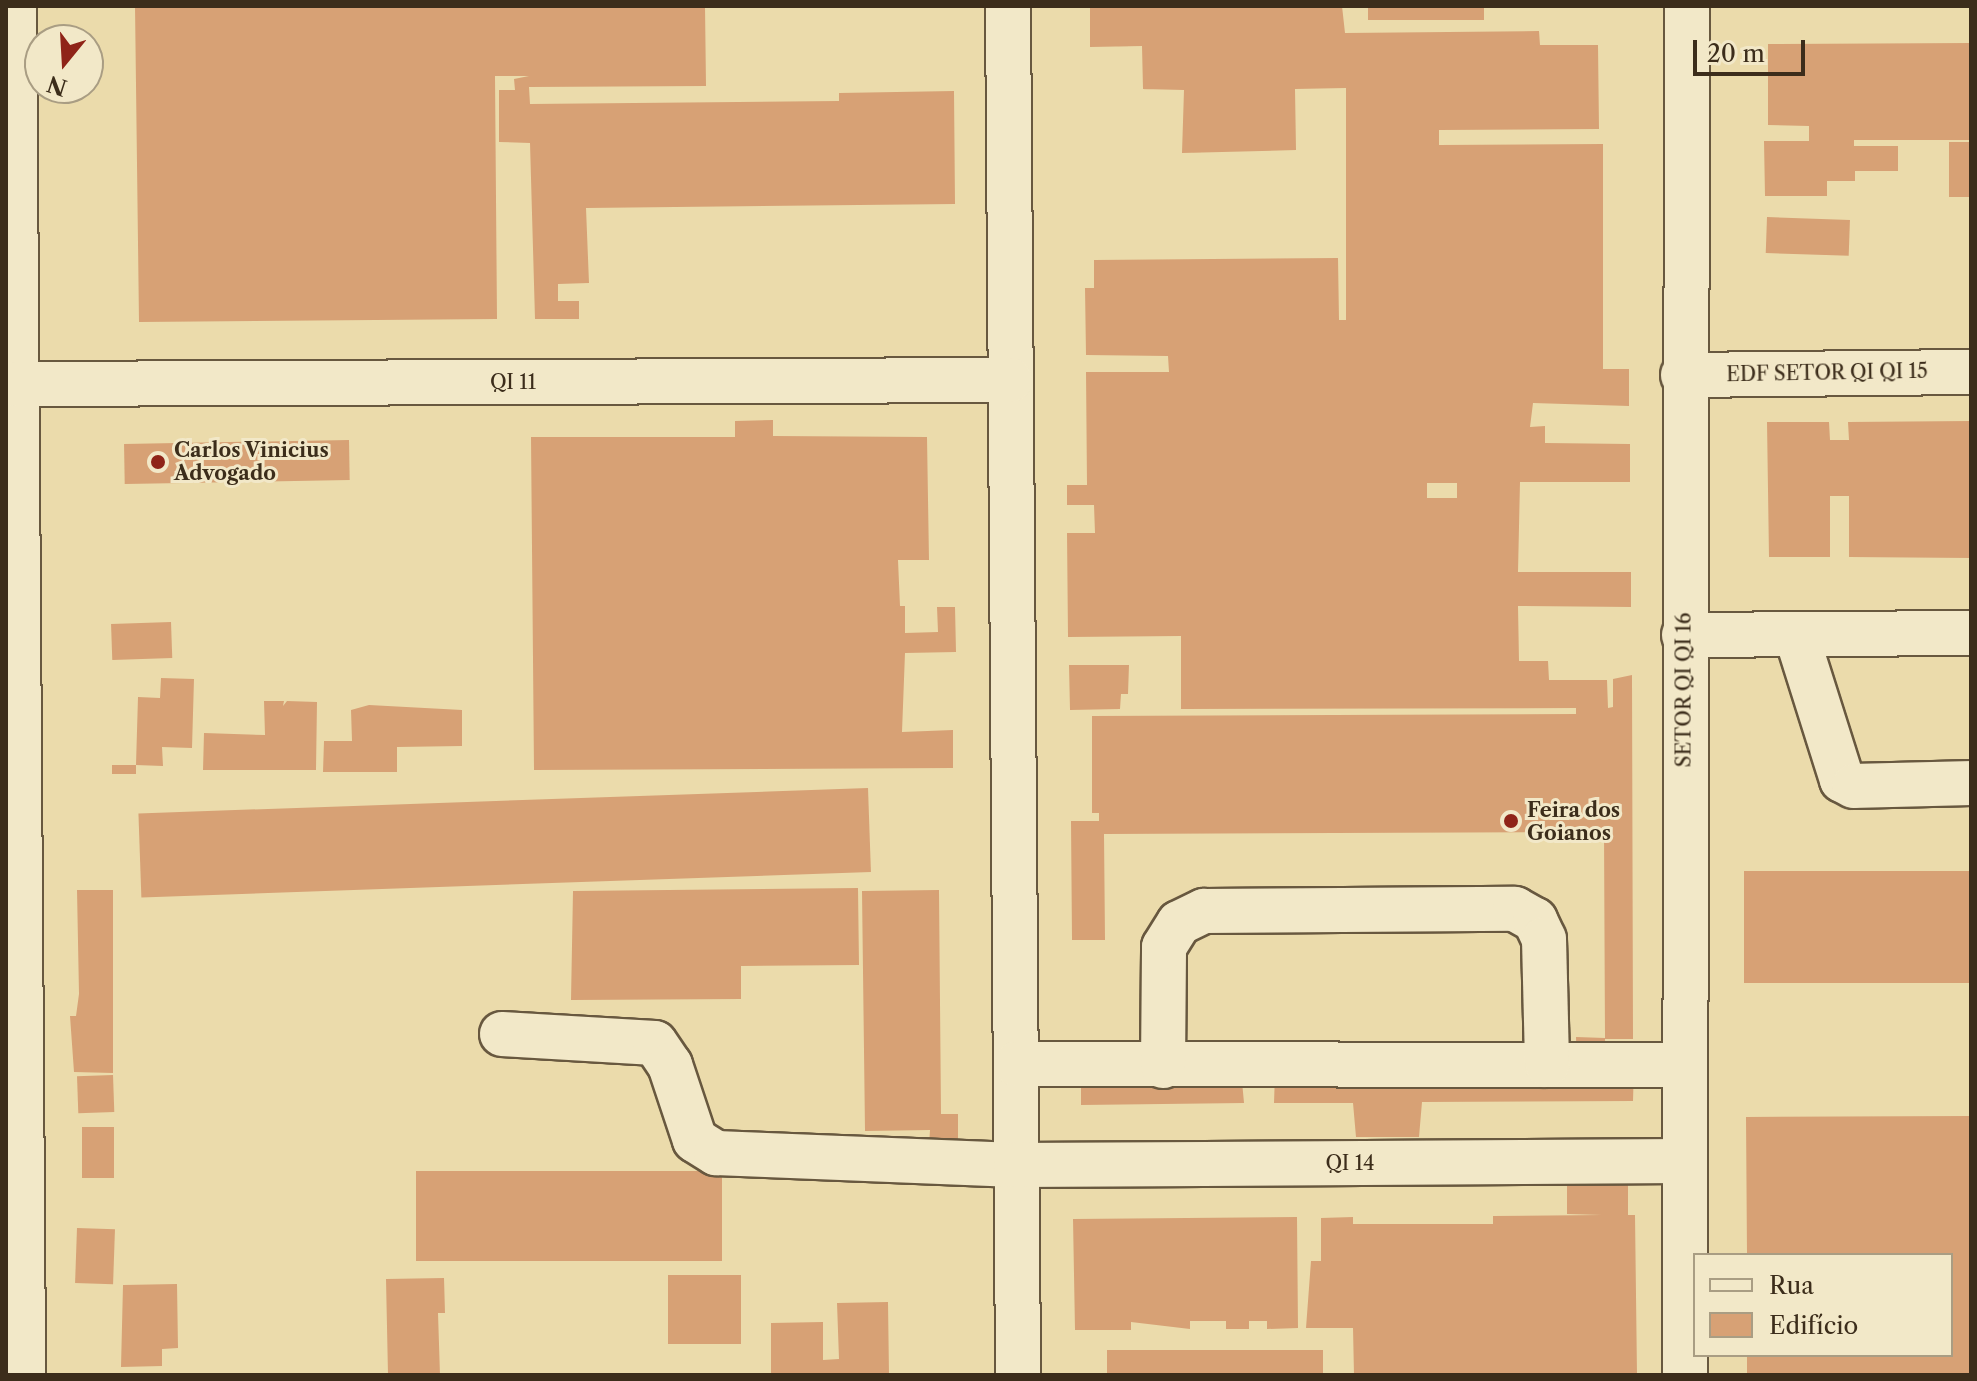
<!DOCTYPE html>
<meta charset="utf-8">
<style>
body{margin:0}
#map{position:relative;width:1977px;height:1381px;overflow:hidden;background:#ebdbab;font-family:"Libre Caslon Text",serif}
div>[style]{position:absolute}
.building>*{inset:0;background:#d7a175;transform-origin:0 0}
.roads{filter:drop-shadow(2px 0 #68583f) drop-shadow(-2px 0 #68583f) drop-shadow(0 2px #68583f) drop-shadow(0 -2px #68583f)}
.minor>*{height:44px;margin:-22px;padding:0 22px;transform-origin:22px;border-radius:22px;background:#f2e8c8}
.dots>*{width:22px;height:22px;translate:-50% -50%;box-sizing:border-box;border:4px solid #f2e8c8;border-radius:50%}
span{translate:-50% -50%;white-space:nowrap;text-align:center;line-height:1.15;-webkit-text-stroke:6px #f2e8c8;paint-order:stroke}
.street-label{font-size:20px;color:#3c2d1b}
.poi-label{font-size:20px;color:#3c2d1b;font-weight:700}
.left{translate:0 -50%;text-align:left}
.frame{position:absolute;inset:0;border:8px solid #3c2d1b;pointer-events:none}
.legend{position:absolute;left:1693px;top:1253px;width:260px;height:104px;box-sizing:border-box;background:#f2e8c8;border:2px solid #a99d83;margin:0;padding:10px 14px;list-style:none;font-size:24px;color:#3c2d1b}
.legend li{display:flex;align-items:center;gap:16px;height:40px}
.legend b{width:40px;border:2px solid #a99d83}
.north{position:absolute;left:24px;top:24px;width:80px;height:80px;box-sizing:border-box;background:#f2e8c8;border:2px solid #a99d83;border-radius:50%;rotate:198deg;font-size:22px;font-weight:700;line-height:32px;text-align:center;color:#3c2d1b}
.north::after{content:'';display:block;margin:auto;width:28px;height:36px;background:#8f2418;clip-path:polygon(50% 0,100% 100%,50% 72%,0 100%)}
.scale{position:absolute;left:1693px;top:40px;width:112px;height:36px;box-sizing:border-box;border:4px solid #3c2d1b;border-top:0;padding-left:10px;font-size:24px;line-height:28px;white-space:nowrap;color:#3c2d1b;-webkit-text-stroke:6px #f2e8c8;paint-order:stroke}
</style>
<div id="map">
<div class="building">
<i style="clip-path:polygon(135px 6px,705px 6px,706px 86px,529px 87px,530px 104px,839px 101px,839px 93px,954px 91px,955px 204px,586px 208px,589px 283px,558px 284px,558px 301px,579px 301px,579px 319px,535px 319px,530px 143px,499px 142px,499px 90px,515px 90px,514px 79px,529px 76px,495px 76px,497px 319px,139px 322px)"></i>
<i style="clip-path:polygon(evenodd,1090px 6px,1342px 6px,1345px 33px,1539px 31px,1540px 45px,1598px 45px,1599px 129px,1439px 130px,1439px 145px,1603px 144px,1603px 369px,1629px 369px,1629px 406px,1533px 403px,1530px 427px,1545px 426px,1545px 443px,1630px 444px,1630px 482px,1520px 482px,1518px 572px,1631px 572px,1631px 607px,1518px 606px,1519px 661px,1548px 661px,1549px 680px,1607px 680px,1608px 708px,1613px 707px,1613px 679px,1632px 675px,1633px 1039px,1605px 1039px,1606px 1066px,1634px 1065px,1633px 1101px,1422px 1102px,1419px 1137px,1356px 1137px,1353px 1103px,1274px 1103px,1275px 1073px,1577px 1071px,1576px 1037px,1605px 1038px,1604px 832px,1104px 834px,1105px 940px,1072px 940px,1071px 821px,1099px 821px,1099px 813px,1092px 813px,1092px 716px,1576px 714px,1576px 708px,1181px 709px,1181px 636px,1068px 637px,1067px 533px,1095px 533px,1094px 505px,1067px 505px,1067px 485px,1087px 485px,1086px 372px,1169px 372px,1168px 356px,1086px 355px,1085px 288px,1094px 288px,1094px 260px,1338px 258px,1339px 320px,1346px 320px,1346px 88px,1295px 89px,1296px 150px,1182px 153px,1184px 90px,1143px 89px,1142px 46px,1090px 47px,1090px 6px,1427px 483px,1457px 483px,1457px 498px,1427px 498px,1427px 483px)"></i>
<i style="left:1368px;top:6px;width:116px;height:14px"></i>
<i style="clip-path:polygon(1971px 43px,1971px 140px,1854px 140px,1854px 146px,1898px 146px,1898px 171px,1855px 171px,1855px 181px,1827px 181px,1827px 196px,1765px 196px,1764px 141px,1809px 141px,1809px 126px,1768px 125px,1768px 44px)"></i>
<i style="left:1949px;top:142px;width:22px;height:55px"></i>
<i style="left:1767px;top:217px;width:83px;height:36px;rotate:2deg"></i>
<i style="clip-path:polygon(773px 420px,773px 436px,927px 437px,929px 560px,898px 560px,900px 606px,905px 606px,905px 633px,938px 632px,937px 607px,955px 607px,956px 652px,905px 653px,902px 732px,953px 730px,953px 768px,534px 770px,531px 437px,735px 437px,735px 421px)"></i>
<i style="clip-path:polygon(1971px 421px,1971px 558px,1849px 557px,1849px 496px,1830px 496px,1830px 557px,1769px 557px,1767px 422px,1829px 422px,1830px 440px,1849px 440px,1848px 422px)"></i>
<i style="left:349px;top:440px;width:40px;height:225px;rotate:89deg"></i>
<i style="left:171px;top:622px;width:36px;height:60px;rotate:88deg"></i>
<i style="clip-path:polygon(1069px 665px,1129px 665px,1128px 694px,1121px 694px,1120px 709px,1070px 710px)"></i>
<i style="clip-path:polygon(161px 678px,194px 679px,192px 748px,162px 747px,163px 766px,136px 765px,138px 697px,160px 698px)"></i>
<i style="clip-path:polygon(264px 701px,284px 701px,283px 706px,287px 701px,317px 702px,316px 770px,203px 770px,204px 733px,265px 735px)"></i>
<i style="clip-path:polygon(369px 705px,462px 710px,462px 746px,397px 747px,397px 772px,323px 772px,324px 741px,352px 741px,351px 710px)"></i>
<i style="left:136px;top:765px;width:9px;height:24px;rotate:90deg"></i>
<i style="left:868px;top:788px;width:84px;height:730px;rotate:88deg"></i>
<i style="left:1971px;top:871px;width:112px;height:227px;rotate:90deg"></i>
<i style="clip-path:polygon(858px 888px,859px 965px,741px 966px,741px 999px,571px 1000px,573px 891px)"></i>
<i style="clip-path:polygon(77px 890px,113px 890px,113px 1073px,74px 1072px,70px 1016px,76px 1016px,79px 994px)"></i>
<i style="clip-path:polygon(939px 890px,941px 1114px,958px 1114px,958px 1146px,929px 1146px,930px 1130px,865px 1131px,862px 891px)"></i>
<i style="clip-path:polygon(1081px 1067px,1241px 1071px,1244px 1103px,1081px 1105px)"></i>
<i style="left:113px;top:1075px;width:37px;height:36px;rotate:88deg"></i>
<i style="clip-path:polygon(1971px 1116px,1971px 1375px,1747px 1375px,1747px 1355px,1951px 1355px,1951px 1255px,1747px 1255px,1746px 1117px)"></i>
<i style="left:114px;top:1127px;width:51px;height:32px;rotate:90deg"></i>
<i style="left:722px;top:1171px;width:90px;height:306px;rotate:90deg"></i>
<i style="clip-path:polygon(1567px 1183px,1628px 1183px,1628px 1215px,1635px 1215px,1637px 1375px,1354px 1375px,1353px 1328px,1306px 1328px,1311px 1261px,1321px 1261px,1321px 1218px,1353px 1217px,1353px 1224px,1493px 1224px,1493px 1216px,1602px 1215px,1567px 1214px)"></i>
<i style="clip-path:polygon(1297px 1217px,1298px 1328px,1267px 1329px,1267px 1321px,1249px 1321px,1249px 1329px,1226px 1329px,1226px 1321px,1190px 1321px,1190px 1329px,1131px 1322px,1131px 1330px,1075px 1330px,1073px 1219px)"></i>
<i style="left:77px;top:1228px;width:38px;height:55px;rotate:2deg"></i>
<i style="left:668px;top:1275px;width:73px;height:69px"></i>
<i style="clip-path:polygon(444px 1278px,445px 1313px,438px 1313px,440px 1375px,388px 1375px,386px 1279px)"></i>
<i style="clip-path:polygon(177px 1284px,178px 1348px,162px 1349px,162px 1366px,121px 1367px,123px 1285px)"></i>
<i style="clip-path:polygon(888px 1302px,889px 1375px,771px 1375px,771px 1323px,823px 1322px,823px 1360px,839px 1359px,837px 1303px)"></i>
<i style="left:1107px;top:1350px;width:216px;height:25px"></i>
</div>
<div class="roads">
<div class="minor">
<i style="left:14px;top:6px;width:1369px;rotate:89.62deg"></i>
<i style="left:1008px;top:6px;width:1369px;rotate:89.58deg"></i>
<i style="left:1683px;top:375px;width:288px;rotate:-0.6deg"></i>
<i style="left:16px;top:384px;width:994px;rotate:-0.23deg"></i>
<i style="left:1796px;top:634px;width:153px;rotate:72.5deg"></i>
<i style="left:1842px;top:780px;width:13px;rotate:27deg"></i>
<i style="left:1854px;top:786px;width:117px;rotate:-1.5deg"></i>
<i style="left:1684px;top:635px;width:287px;rotate:-0.4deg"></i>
<i style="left:502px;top:1034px;width:153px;rotate:3.4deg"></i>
<i style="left:655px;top:1043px;width:27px;rotate:56deg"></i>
<i style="left:670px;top:1065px;width:79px;rotate:71.6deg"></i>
<i style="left:695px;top:1140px;width:25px;rotate:32deg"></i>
<i style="left:716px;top:1153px;width:300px;rotate:2.3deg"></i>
<i style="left:1016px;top:1165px;width:668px;rotate:-0.34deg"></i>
<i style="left:1016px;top:1064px;width:668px;rotate:0.09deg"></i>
<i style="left:1163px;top:1066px;width:119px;rotate:-89.5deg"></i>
<i style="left:1164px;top:947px;width:28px;rotate:-58deg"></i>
<i style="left:1179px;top:923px;width:28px;rotate:-26deg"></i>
<i style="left:1204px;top:911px;width:311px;rotate:-0.4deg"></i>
<i style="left:1515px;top:909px;width:23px;rotate:29deg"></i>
<i style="left:1535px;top:920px;width:21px;rotate:65deg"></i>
<i style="left:1544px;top:939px;width:126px;rotate:88.6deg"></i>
<i style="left:1685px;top:1375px;width:1369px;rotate:-89.92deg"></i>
</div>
</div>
<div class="dots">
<i style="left:158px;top:462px;background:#8f2418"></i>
<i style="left:1511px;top:821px;background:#8f2418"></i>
</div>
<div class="street-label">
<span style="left:1827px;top:373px;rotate:-1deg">EDF SETOR QI QI 15</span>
<span style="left:513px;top:382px">QI 11</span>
<span style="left:1684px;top:690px;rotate:-90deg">SETOR QI QI 16</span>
<span style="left:1350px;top:1163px">QI 14</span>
</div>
<div class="poi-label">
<span class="left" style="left:174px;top:462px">Carlos Vinicius<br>Advogado</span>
<span class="left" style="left:1527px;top:822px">Feira dos<br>Goianos</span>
</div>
<div class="frame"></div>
<ul class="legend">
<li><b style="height:10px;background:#f2e8c8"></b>Rua</li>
<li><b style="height:22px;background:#d7a175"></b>Edifício</li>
</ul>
<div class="north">N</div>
<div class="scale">20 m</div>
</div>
